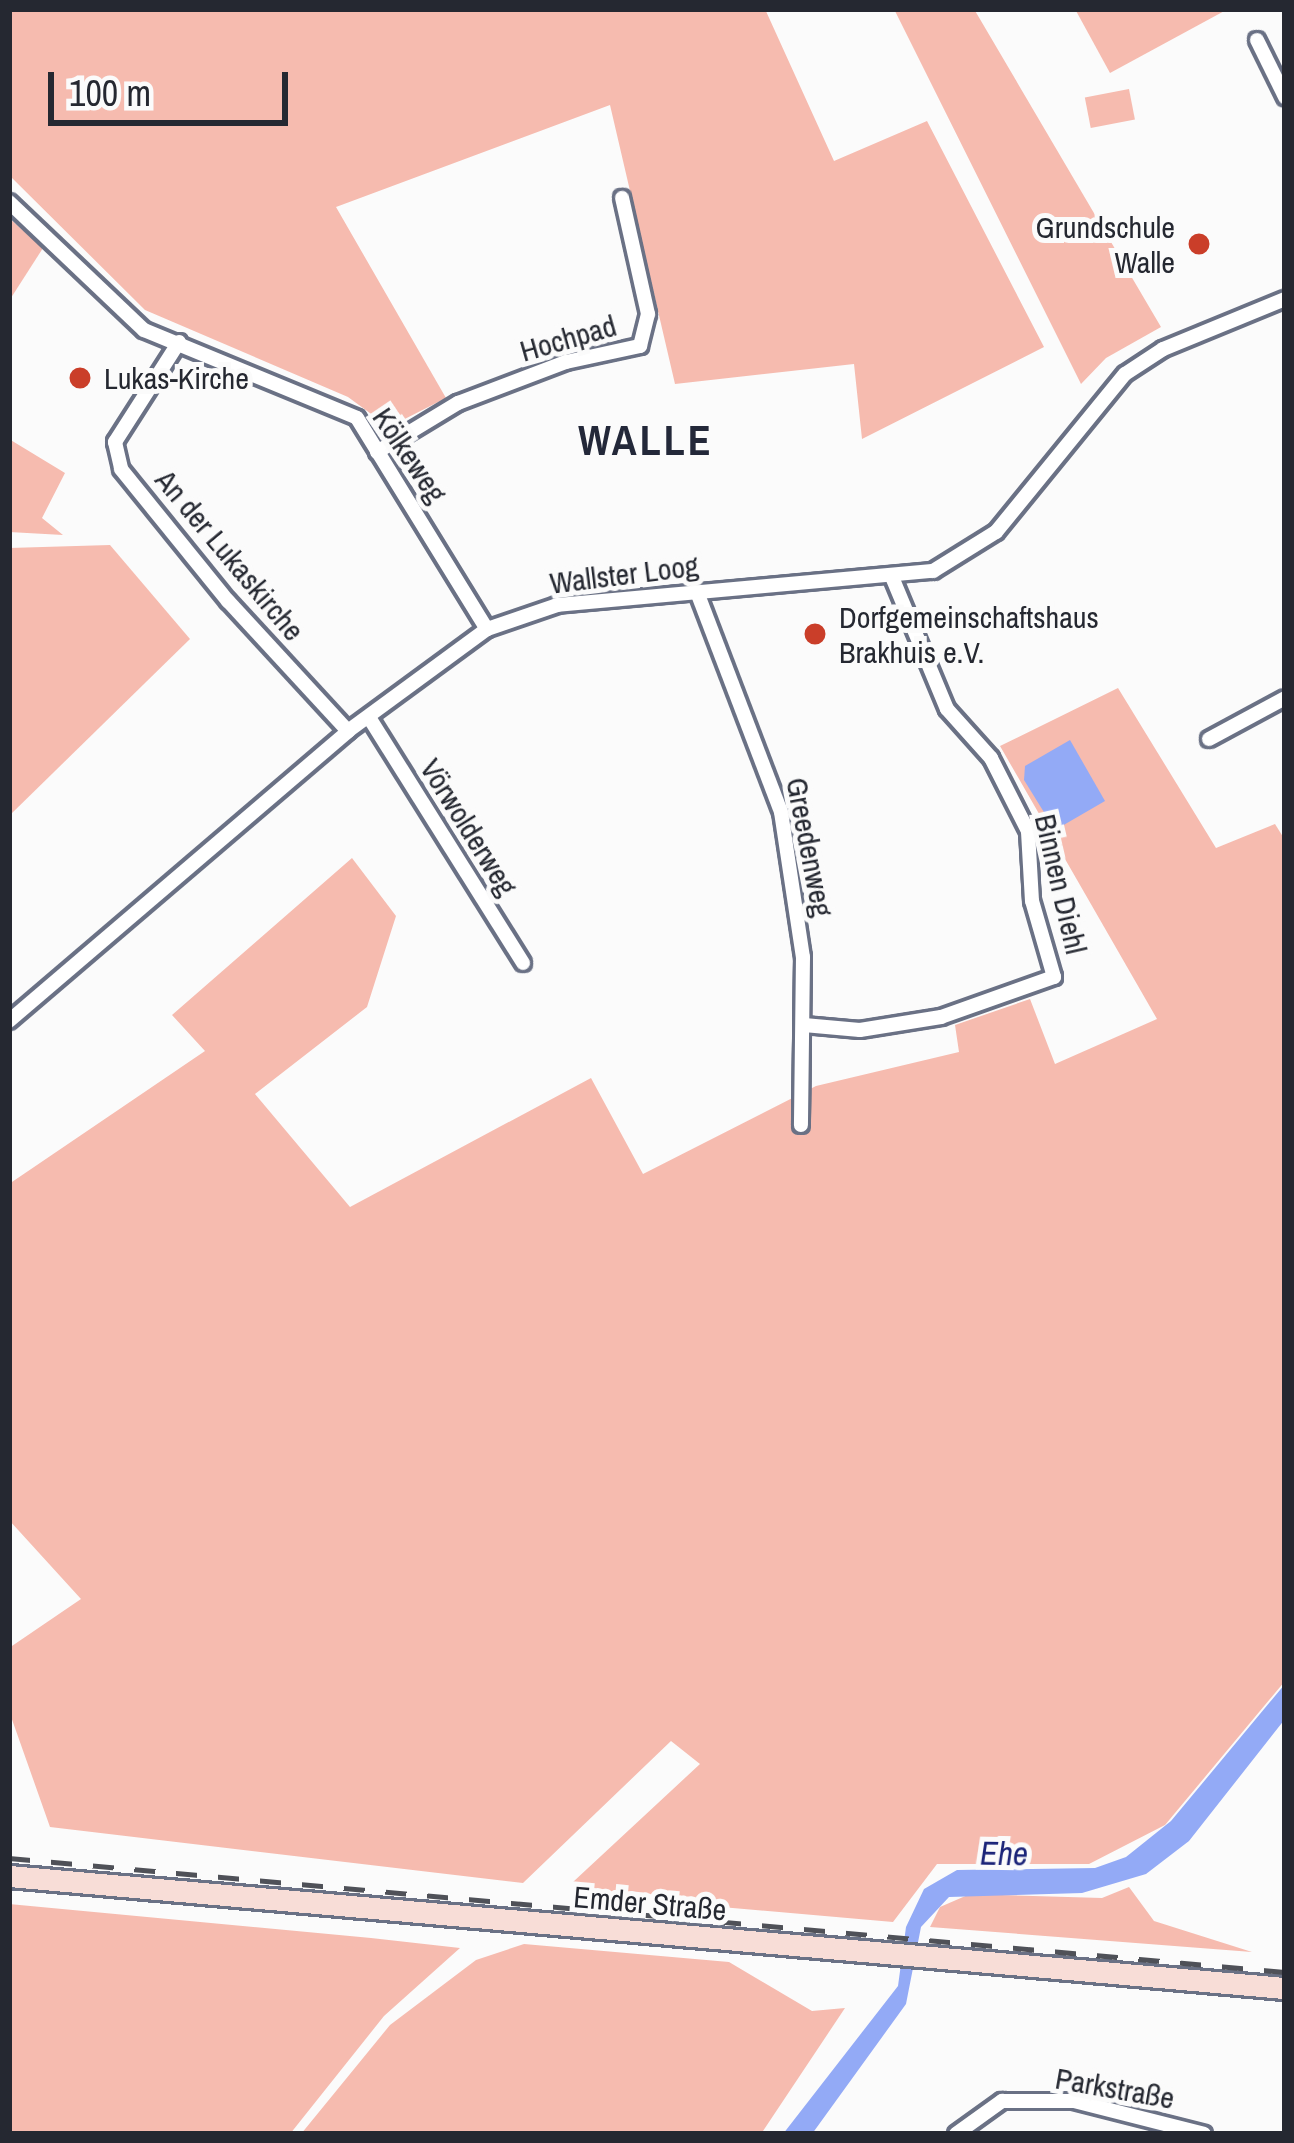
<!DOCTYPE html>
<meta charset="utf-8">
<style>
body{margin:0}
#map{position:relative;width:1294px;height:2143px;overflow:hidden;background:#fbfbfb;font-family:"Archivo Narrow",sans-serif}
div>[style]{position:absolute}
.green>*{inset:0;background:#f6bbaf;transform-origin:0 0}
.water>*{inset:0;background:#93aaf6}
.roads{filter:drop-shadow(3px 0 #6a7185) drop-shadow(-3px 0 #6a7185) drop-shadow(0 3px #6a7185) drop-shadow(0 -3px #6a7185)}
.minor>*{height:14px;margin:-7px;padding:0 7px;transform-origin:7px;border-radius:7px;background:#fff}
.primary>*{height:21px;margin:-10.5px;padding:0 10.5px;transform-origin:10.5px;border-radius:10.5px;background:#f8ddd7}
.rail>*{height:4.5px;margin-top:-2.25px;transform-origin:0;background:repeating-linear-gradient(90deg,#4f5158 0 21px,transparent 0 42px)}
.dots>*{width:33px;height:33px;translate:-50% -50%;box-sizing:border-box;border:6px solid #fbfbfb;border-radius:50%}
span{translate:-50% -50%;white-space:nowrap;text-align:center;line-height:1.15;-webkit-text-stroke:10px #fbfbfb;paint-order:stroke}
.poi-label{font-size:30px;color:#252831}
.right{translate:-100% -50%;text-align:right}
.left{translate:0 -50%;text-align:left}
.street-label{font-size:30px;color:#252831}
.water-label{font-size:33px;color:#1a2378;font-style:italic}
.district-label{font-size:42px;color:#232839;font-weight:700;letter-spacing:3px}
.frame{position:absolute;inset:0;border:12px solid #252831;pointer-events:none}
.scale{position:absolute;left:48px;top:72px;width:240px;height:54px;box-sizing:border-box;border:6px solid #252831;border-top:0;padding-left:15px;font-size:36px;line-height:42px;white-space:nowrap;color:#252831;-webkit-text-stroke:9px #fbfbfb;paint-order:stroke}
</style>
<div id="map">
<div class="green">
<i style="clip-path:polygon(9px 9px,765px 9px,834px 161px,927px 121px,1044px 347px,862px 439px,854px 364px,675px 384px,610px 105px,336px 207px,446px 398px,389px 427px,348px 397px,145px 310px,9px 175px)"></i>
<i style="clip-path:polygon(894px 9px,974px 9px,1161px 327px,1106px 358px,1081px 384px)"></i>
<i style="clip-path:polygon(1075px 9px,1228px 9px,1110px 73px)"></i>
<i style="left:1129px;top:89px;width:31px;height:45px;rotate:79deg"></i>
<i style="clip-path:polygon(9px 218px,43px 248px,9px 301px)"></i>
<i style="clip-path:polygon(9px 439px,65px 473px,42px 518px,63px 535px,9px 532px)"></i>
<i style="clip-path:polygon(110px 545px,190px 639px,9px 816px,9px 548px)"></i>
<i style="clip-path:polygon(1118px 688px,1216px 848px,1275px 824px,1285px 840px,1285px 1681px,1165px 1825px,1089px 1864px,937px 1864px,893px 1922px,573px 1894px,573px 1882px,700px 1764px,671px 1741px,523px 1883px,50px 1827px,9px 1711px,9px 1648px,81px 1599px,9px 1520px,9px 1184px,205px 1051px,172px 1015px,352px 858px,396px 916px,367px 1007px,255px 1094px,350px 1207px,591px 1078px,643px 1174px,816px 1086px,959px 1052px,955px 1025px,1030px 999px,1055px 1064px,1157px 1019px,1000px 746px)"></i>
<i style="clip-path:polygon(1129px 1887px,1154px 1921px,1252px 1952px,930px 1927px,940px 1907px,970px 1894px,1102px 1898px)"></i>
<i style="clip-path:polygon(9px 1904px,371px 1938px,460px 1948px,384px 2016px,290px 2134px,9px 2134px)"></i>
<i style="clip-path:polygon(524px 1944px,729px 1962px,812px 2011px,845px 2008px,761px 2134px,301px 2134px,390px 2025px,476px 1960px)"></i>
</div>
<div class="water">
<i style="clip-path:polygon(1070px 740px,1105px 801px,1055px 830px,1024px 780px,1025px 766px)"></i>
<i style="clip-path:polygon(1285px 1684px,1285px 1719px,1189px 1841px,1146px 1874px,1082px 1893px,949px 1897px,921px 1927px,906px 2004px,812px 2134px,783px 2134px,898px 1986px,906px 1927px,924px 1889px,957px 1870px,1095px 1868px,1126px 1857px,1171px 1821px)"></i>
</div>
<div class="roads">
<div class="minor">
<i style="left:1257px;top:40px;width:64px;rotate:63.8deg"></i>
<i style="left:9px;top:202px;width:186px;rotate:43.5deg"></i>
<i style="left:144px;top:330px;width:230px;rotate:22.4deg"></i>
<i style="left:357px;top:418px;width:248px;rotate:58.4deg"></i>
<i style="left:179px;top:342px;width:119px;rotate:122.6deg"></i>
<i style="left:115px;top:442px;width:28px;rotate:77deg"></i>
<i style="left:121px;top:469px;width:170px;rotate:51deg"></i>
<i style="left:228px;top:601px;width:177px;rotate:47.3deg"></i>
<i style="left:377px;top:452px;width:95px;rotate:-31.2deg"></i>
<i style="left:458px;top:403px;width:116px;rotate:-20.8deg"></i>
<i style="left:566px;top:362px;width:76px;rotate:-12.2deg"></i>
<i style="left:640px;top:346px;width:33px;rotate:-76deg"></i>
<i style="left:648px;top:314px;width:119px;rotate:-102.6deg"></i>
<i style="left:697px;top:592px;width:235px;rotate:69.1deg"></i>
<i style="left:781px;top:812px;width:147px;rotate:81.4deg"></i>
<i style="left:803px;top:957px;width:168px;rotate:90.7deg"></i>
<i style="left:370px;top:719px;width:288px;rotate:57.9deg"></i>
<i style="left:1209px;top:739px;width:86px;rotate:-28.3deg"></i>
<i style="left:9px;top:1021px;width:446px;rotate:-40.5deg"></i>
<i style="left:348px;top:731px;width:172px;rotate:-36.3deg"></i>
<i style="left:487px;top:629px;width:74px;rotate:-18.9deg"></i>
<i style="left:557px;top:605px;width:378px;rotate:-5.2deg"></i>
<i style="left:933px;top:571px;width:74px;rotate:-31.8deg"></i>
<i style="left:996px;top:532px;width:204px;rotate:-50.8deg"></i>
<i style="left:1125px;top:374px;width:45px;rotate:-33.3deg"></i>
<i style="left:1163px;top:349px;width:132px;rotate:-22.3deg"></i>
<i style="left:804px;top:1025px;width:56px;rotate:5.1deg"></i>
<i style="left:860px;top:1030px;width:82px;rotate:-9.1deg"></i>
<i style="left:941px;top:1017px;width:120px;rotate:-19.5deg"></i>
<i style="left:1054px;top:977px;width:79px;rotate:-106.1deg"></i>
<i style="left:1032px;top:901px;width:70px;rotate:-93.3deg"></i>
<i style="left:1028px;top:831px;width:82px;rotate:-116.9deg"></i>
<i style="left:991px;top:758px;width:66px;rotate:-131.9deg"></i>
<i style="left:947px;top:709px;width:141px;rotate:-112.6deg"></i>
<i style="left:956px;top:2134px;width:57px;rotate:-35.7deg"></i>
<i style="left:1002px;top:2101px;width:72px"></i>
<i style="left:1074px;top:2101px;width:134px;rotate:14.2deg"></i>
</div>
<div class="primary">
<i style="left:9px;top:1876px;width:1281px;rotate:5.02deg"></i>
</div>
</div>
<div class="rail">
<i style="left:9px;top:1858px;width:1281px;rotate:5.11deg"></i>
</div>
<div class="dots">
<i style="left:1199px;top:244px;background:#ca3e29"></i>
<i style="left:80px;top:378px;background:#ca3e29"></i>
<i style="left:815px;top:634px;background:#ca3e29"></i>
</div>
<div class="poi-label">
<span class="right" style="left:1175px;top:244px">Grundschule<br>Walle</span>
<span class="left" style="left:104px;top:378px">Lukas-Kirche</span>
<span class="left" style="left:839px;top:634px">Dorfgemeinschaftshaus<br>Brakhuis e.V.</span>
</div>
<div class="street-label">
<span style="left:568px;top:338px;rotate:-16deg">Hochpad</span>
<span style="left:410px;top:455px;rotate:56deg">Kölkeweg</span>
<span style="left:230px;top:555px;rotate:50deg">An der Lukaskirche</span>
<span style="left:624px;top:574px;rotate:-7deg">Wallster Loog</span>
<span style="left:469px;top:827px;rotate:58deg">Vörwolderweg</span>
<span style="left:810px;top:847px;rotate:79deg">Greedenweg</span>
<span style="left:1061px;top:884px;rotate:77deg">Binnen Diehl</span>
<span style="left:650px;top:1903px;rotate:5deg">Emder Straße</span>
<span style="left:1115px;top:2088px;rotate:10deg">Parkstraße</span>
</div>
<div class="water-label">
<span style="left:1004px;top:1854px;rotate:1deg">Ehe</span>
</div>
<div class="district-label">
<span style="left:646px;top:440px">WALLE</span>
</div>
<div class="frame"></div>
<div class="scale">100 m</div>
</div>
